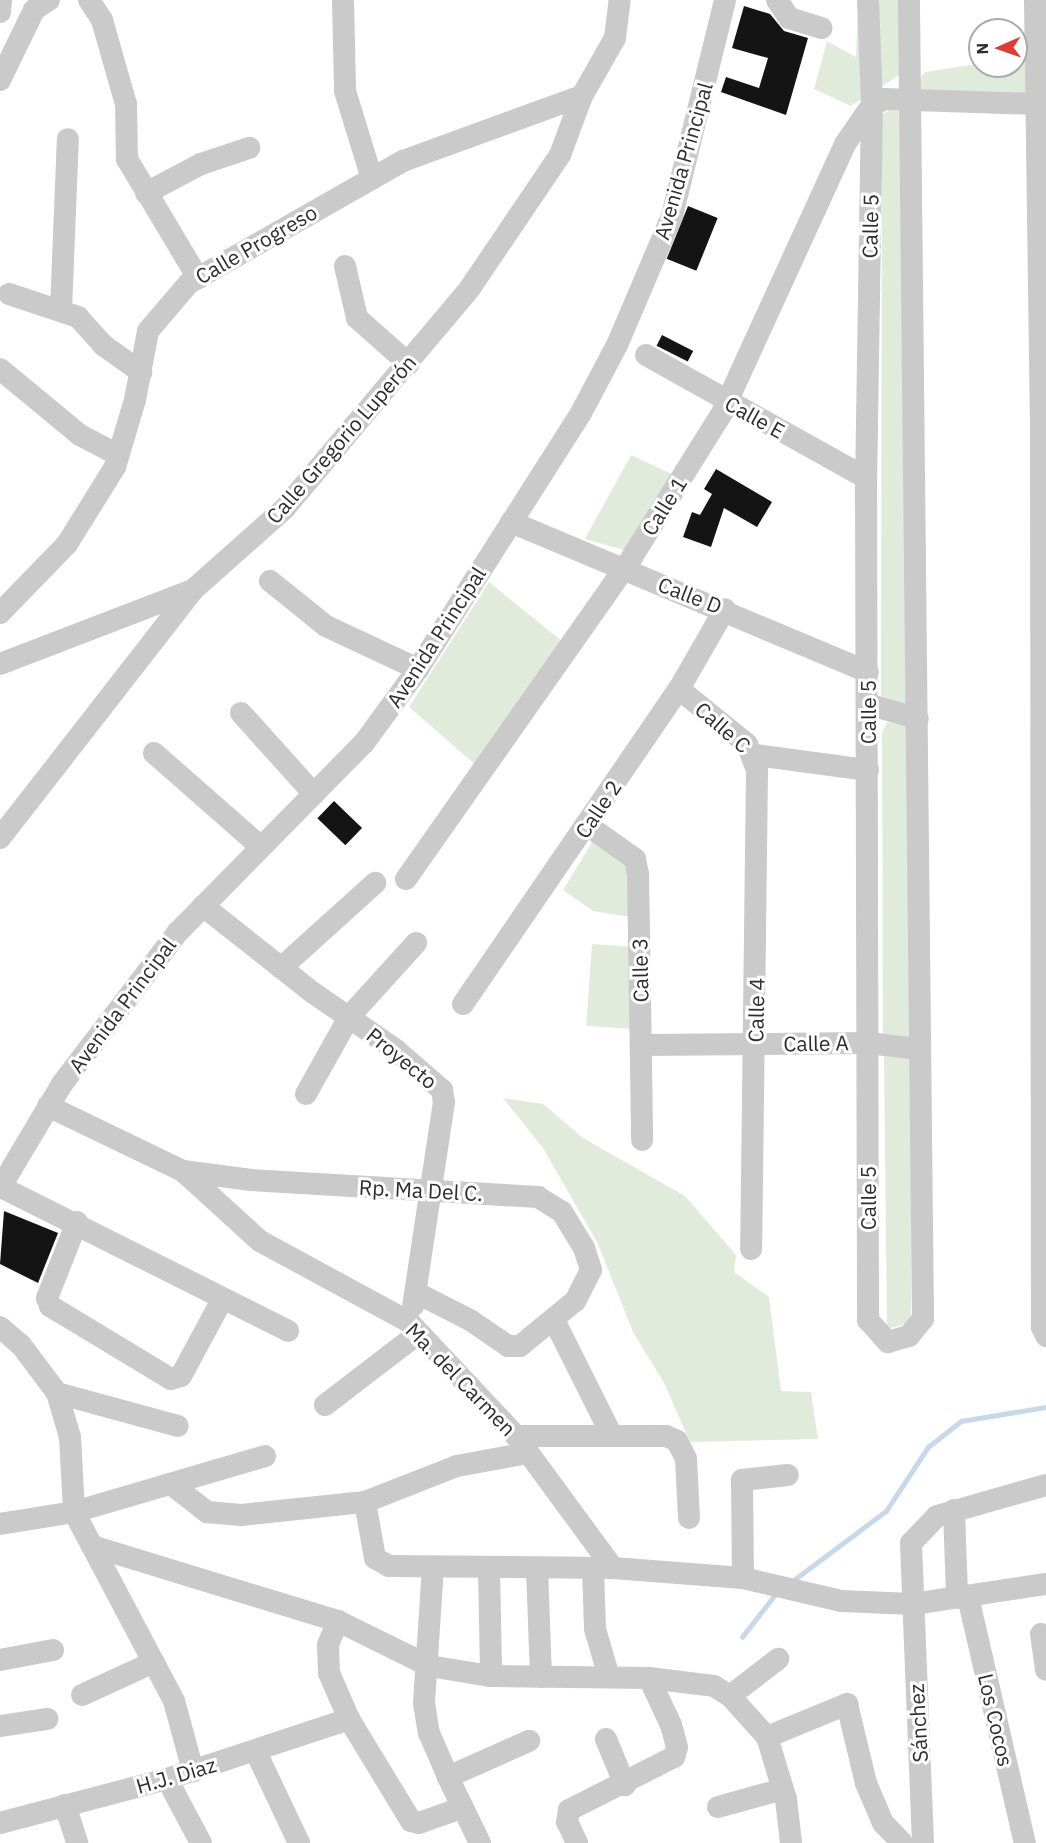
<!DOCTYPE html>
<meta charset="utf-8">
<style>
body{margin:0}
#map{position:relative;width:1046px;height:1843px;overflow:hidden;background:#fff;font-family:"IBM Plex Sans",sans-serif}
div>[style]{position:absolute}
.green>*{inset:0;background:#e1ebdb;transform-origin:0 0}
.stream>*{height:4.5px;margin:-2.25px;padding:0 2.25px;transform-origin:2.25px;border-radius:2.25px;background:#c7d8ea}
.building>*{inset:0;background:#141414;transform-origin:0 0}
.minor>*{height:22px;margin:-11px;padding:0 11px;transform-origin:11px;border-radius:11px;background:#cacaca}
span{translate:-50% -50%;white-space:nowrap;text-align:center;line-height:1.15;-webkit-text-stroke:6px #fff;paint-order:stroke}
.street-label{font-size:21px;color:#2d2d2d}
.north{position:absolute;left:968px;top:18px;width:60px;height:60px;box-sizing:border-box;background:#fff;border:2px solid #ababab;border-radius:50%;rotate:268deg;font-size:16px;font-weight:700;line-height:24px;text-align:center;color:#2d2d2d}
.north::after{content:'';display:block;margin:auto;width:21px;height:27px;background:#e23a32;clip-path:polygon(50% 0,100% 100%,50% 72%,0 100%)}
</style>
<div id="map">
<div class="green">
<i style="clip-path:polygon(858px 0,920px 0,904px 72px,851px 106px,814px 89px,827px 41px,856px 57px)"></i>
<i style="clip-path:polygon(1031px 31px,1032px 99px,923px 96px,917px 83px,925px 72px,976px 64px,975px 36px,980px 36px,980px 66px,1016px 66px,1016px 33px)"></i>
<i style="clip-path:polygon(890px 109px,911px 114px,912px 707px,881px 696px,882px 115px)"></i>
<i style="clip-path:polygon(631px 455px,674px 475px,627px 551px,585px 539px)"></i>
<i style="clip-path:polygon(489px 582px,563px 642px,478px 767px,409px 707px)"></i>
<i style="clip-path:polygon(887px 722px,906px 727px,918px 1041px,883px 1037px,882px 733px)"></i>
<i style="clip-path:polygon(596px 836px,634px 860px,636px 918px,593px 911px,563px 890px)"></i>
<i style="left:592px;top:944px;width:47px;height:82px;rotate:4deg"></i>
<i style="clip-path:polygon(884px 1054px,912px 1059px,911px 1323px,878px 1331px,887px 1328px)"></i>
<i style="clip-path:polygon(503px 1098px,543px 1104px,583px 1138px,685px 1196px,736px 1255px,734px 1272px,769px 1297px,781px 1391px,811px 1392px,818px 1439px,690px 1442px,664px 1383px,633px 1332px,598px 1244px,543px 1148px)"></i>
</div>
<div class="stream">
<i style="left:791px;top:1582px;width:119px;rotate:-36.8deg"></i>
<i style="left:886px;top:1511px;width:77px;rotate:-56.7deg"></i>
<i style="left:928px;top:1447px;width:42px;rotate:-38.2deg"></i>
<i style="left:961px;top:1421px;width:86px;rotate:-9.4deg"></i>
<i style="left:742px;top:1637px;width:57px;rotate:-52.1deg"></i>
</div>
<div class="building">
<i style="clip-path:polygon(744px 6px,770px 14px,784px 31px,808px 38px,786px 115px,721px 92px,726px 77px,759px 88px,768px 58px,732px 48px)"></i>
<i style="left:688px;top:206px;width:32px;height:57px;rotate:22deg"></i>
<i style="left:662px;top:335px;width:35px;height:12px;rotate:27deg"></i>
<i style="clip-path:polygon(716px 469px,772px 502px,757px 527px,724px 508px,711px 547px,683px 537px,692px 512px,700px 515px,712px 494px,704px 489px)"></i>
<i style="left:334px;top:801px;width:39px;height:24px;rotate:44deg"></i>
<i style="clip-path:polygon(4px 1211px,58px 1233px,38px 1283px,0 1264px)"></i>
</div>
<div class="minor">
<i style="left:89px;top:0;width:24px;rotate:57deg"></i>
<i style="left:102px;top:20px;width:87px;rotate:74.1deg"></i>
<i style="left:126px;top:104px;width:55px;rotate:89deg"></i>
<i style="left:127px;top:159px;width:139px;rotate:59.2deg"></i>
<i style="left:343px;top:0;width:91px;rotate:88.7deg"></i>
<i style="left:345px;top:91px;width:92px;rotate:72.9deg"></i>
<i style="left:777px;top:0;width:22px;rotate:56deg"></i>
<i style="left:789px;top:18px;width:34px;rotate:17deg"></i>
<i style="left:868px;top:0;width:105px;rotate:87.8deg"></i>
<i style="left:872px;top:105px;width:373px;rotate:90.9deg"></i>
<i style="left:866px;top:478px;width:842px;rotate:89.86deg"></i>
<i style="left:868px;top:1320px;width:30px;rotate:48deg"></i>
<i style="left:888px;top:1342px;width:22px;rotate:-16deg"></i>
<i style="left:909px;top:1336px;width:22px;rotate:-51deg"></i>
<i style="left:923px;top:1319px;width:1319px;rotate:-90.61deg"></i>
<i style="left:1035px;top:0;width:416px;rotate:89.2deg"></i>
<i style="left:1041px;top:416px;width:911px;rotate:89.94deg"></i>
<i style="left:1042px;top:1327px;width:10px;rotate:66deg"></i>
<i style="left:0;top:12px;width:12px;rotate:-85deg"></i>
<i style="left:0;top:80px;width:78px;rotate:-64.1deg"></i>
<i style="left:34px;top:10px;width:18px;rotate:-34deg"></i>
<i style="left:872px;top:105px;width:14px;rotate:-25deg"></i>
<i style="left:885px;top:99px;width:151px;rotate:1.9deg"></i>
<i style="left:146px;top:193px;width:62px;rotate:-27.8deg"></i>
<i style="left:201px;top:164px;width:51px;rotate:-18.4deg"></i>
<i style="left:345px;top:266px;width:53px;rotate:77deg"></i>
<i style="left:357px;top:318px;width:69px;rotate:41.5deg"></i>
<i style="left:9px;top:294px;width:73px;rotate:18.4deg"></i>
<i style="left:78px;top:317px;width:38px;rotate:48deg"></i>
<i style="left:103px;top:345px;width:47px;rotate:35.4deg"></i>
<i style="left:61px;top:310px;width:171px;rotate:-87.7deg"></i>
<i style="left:646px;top:355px;width:252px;rotate:29.2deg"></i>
<i style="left:0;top:369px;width:104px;rotate:39.5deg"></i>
<i style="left:80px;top:435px;width:43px;rotate:27.8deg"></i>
<i style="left:511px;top:522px;width:387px;rotate:22.8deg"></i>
<i style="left:270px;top:581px;width:72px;rotate:38.8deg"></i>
<i style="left:326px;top:626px;width:102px;rotate:25.1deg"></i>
<i style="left:0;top:613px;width:96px;rotate:-45.8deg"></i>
<i style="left:67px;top:544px;width:91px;rotate:-58.1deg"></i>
<i style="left:115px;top:467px;width:70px;rotate:-73.4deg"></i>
<i style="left:135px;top:400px;width:70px;rotate:-79.3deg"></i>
<i style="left:148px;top:331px;width:63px;rotate:-49.5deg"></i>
<i style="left:189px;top:283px;width:246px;rotate:-29.7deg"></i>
<i style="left:403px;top:161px;width:190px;rotate:-20deg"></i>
<i style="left:0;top:664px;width:207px;rotate:-21deg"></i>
<i style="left:679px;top:689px;width:87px;rotate:39deg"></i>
<i style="left:747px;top:744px;width:28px;rotate:69deg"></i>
<i style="left:757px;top:770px;width:479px;rotate:90.7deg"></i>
<i style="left:868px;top:704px;width:52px;rotate:16.7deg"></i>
<i style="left:241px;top:713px;width:109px;rotate:48deg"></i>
<i style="left:154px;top:753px;width:142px;rotate:41.3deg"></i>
<i style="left:755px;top:755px;width:114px;rotate:7.6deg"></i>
<i style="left:587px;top:825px;width:59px;rotate:35.3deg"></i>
<i style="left:635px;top:859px;width:15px;rotate:79deg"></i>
<i style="left:638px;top:874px;width:266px;rotate:89.1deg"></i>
<i style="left:0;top:838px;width:314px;rotate:-52.1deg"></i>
<i style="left:193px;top:590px;width:123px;rotate:-41.7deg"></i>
<i style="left:285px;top:508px;width:287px;rotate:-49.9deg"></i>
<i style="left:470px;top:288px;width:161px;rotate:-55.9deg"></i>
<i style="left:560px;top:155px;width:63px;rotate:-69.6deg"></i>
<i style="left:582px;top:96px;width:67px;rotate:-60.4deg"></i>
<i style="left:615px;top:38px;width:38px;rotate:-83deg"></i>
<i style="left:406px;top:879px;width:393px;rotate:-54.9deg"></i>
<i style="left:632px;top:557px;width:170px;rotate:-58deg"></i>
<i style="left:722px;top:413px;width:296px;rotate:-65.4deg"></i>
<i style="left:845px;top:144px;width:47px;rotate:-55.3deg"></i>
<i style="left:203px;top:906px;width:139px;rotate:38.3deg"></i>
<i style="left:312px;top:992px;width:102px;rotate:34.6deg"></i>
<i style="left:396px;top:1050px;width:61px;rotate:41deg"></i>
<i style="left:442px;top:1090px;width:12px;rotate:81deg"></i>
<i style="left:444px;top:1102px;width:206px;rotate:98.6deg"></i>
<i style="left:281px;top:968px;width:127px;rotate:-42.1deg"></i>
<i style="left:463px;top:1004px;width:382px;rotate:-55.6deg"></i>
<i style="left:679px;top:689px;width:92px;rotate:-60.1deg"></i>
<i style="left:642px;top:1045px;width:226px;rotate:-0.5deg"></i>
<i style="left:868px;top:1043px;width:50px;rotate:6.8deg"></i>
<i style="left:306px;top:1094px;width:88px;rotate:-60.8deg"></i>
<i style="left:349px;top:1017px;width:100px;rotate:-47.8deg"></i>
<i style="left:48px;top:1106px;width:150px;rotate:25.7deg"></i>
<i style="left:183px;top:1171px;width:69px;rotate:7.5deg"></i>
<i style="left:251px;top:1180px;width:288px;rotate:3.4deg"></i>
<i style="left:538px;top:1197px;width:28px;rotate:32deg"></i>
<i style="left:562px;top:1212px;width:42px;rotate:58.6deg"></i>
<i style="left:584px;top:1248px;width:23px;rotate:72deg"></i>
<i style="left:591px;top:1270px;width:35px;rotate:117deg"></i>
<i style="left:575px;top:1301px;width:71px;rotate:140.7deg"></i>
<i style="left:520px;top:1346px;width:12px;rotate:180deg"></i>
<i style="left:508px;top:1346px;width:46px;rotate:-145.6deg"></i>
<i style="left:470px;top:1320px;width:59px;rotate:-153deg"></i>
<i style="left:183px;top:1171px;width:104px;rotate:42.3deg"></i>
<i style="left:260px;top:1241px;width:170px;rotate:28.5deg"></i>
<i style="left:409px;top:1322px;width:156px;rotate:46.8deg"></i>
<i style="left:516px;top:1436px;width:164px;rotate:53.7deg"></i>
<i style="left:1px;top:1187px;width:321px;rotate:26.6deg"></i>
<i style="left:0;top:1188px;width:121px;rotate:-59.2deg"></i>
<i style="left:62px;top:1084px;width:191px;rotate:-52.7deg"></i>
<i style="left:178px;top:932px;width:265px;rotate:-45.5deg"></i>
<i style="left:364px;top:743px;width:92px;rotate:-53.9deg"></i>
<i style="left:418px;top:669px;width:303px;rotate:-57.5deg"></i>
<i style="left:581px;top:413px;width:77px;rotate:-62.1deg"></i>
<i style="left:617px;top:345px;width:140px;rotate:-66.9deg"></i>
<i style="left:672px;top:216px;width:222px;rotate:-76.2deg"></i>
<i style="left:77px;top:1222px;width:82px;rotate:111.5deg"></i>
<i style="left:47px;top:1298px;width:9px;rotate:69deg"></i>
<i style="left:50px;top:1306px;width:141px;rotate:31.1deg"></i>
<i style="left:171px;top:1379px;width:10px;rotate:-17deg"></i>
<i style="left:181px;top:1376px;width:86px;rotate:-61.7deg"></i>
<i style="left:555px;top:1322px;width:127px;rotate:63.4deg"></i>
<i style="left:0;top:1327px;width:28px;rotate:41deg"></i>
<i style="left:21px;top:1345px;width:60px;rotate:53.1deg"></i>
<i style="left:57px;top:1393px;width:46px;rotate:73.5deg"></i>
<i style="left:70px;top:1437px;width:75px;rotate:86.9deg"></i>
<i style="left:74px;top:1512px;width:214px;rotate:62.1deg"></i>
<i style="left:174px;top:1701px;width:73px;rotate:74.8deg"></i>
<i style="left:57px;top:1393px;width:125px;rotate:15.3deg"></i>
<i style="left:325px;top:1405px;width:118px;rotate:-37.5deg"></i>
<i style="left:516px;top:1436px;width:150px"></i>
<i style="left:666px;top:1436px;width:12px;rotate:24deg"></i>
<i style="left:677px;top:1441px;width:20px;rotate:63deg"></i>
<i style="left:686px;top:1459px;width:59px;rotate:87.1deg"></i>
<i style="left:171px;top:1484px;width:46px;rotate:37.9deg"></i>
<i style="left:207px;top:1512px;width:34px;rotate:5deg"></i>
<i style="left:241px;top:1515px;width:125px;rotate:-6deg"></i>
<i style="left:365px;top:1502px;width:99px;rotate:-21.4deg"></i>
<i style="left:457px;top:1466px;width:72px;rotate:-10.4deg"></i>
<i style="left:365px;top:1502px;width:57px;rotate:79.9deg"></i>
<i style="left:375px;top:1558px;width:16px;rotate:30deg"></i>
<i style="left:389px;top:1566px;width:224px;rotate:0.5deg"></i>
<i style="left:613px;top:1568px;width:130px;rotate:4.4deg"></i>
<i style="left:743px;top:1578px;width:101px;rotate:13.2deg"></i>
<i style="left:841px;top:1601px;width:72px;rotate:2.4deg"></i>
<i style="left:913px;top:1604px;width:134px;rotate:-8.6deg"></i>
<i style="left:954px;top:1510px;width:88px;rotate:88deg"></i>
<i style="left:0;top:1524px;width:75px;rotate:-9.2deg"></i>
<i style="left:74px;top:1512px;width:199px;rotate:-16.3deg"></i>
<i style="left:92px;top:1546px;width:257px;rotate:17deg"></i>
<i style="left:338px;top:1621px;width:102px;rotate:26.3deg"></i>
<i style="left:429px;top:1666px;width:63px;rotate:9.2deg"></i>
<i style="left:491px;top:1676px;width:158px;rotate:0.7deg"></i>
<i style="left:649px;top:1678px;width:65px;rotate:7deg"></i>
<i style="left:714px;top:1686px;width:19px;rotate:32deg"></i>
<i style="left:730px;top:1696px;width:55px;rotate:47.9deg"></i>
<i style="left:767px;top:1737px;width:65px;rotate:73deg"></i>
<i style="left:786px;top:1799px;width:44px;rotate:83.5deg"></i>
<i style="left:433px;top:1567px;width:136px;rotate:93.8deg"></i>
<i style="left:424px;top:1703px;width:30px;rotate:81deg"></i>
<i style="left:429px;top:1733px;width:48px;rotate:66.6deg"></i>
<i style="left:489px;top:1567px;width:109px;rotate:88.9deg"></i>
<i style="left:537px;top:1568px;width:109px;rotate:87.9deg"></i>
<i style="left:593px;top:1568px;width:61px;rotate:88.1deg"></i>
<i style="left:595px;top:1629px;width:50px;rotate:73.7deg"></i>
<i style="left:743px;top:1578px;width:98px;rotate:-90.6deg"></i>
<i style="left:742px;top:1480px;width:46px;rotate:-6.2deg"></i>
<i style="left:968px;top:1597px;width:253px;rotate:77deg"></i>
<i style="left:338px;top:1621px;width:26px;rotate:113deg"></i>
<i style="left:328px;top:1645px;width:28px;rotate:88deg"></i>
<i style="left:329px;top:1673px;width:50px;rotate:66.5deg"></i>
<i style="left:349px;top:1719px;width:119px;rotate:58.7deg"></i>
<i style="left:411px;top:1821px;width:8px;rotate:14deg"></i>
<i style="left:419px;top:1823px;width:45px;rotate:-19.7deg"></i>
<i style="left:1041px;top:1634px;width:36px;rotate:82deg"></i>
<i style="left:0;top:1660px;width:54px;rotate:-10.7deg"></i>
<i style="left:82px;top:1695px;width:79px;rotate:-24.6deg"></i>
<i style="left:730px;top:1696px;width:61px;rotate:-37.6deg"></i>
<i style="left:0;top:1726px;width:48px;rotate:-8.5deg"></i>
<i style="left:767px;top:1737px;width:87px;rotate:-22.4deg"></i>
<i style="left:847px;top:1704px;width:81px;rotate:76.5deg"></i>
<i style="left:866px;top:1783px;width:43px;rotate:67deg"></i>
<i style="left:883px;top:1823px;width:28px;rotate:46deg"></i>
<i style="left:606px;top:1739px;width:50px;rotate:67.6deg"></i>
<i style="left:256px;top:1752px;width:101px;rotate:64.7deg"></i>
<i style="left:167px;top:1779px;width:72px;rotate:62deg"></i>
<i style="left:65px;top:1805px;width:40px;rotate:72deg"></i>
<i style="left:718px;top:1807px;width:67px;rotate:-15.5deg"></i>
<i style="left:0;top:1823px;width:173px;rotate:-14.8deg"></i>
<i style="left:167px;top:1779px;width:192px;rotate:-18.2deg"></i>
<i style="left:480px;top:1843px;width:73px;rotate:-115.9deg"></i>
<i style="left:448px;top:1777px;width:89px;rotate:-24deg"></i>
<i style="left:577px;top:1843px;width:23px;rotate:-115deg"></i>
<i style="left:567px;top:1822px;width:12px;rotate:-81deg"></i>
<i style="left:569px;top:1810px;width:118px;rotate:-26.8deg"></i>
<i style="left:674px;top:1757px;width:10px;rotate:-73deg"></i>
<i style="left:677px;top:1747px;width:23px;rotate:-105deg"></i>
<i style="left:671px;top:1725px;width:52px;rotate:-115.1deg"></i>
<i style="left:923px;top:1843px;width:300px;rotate:-92.3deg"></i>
<i style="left:911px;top:1543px;width:37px;rotate:-46deg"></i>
<i style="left:937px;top:1516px;width:113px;rotate:-15.9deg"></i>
</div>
<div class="street-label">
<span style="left:683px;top:161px;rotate:-74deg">Avenida Principal</span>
<span style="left:870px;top:226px;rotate:-89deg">Calle 5</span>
<span style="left:256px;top:244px;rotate:-30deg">Calle Progreso</span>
<span style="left:755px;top:417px;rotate:29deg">Calle E</span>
<span style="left:341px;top:439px;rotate:-49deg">Calle Gregorio Luperón</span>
<span style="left:664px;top:506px;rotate:-58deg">Calle 1</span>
<span style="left:690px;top:595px;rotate:21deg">Calle D</span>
<span style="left:436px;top:637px;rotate:-57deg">Avenida Principal</span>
<span style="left:868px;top:712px;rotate:-90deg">Calle 5</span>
<span style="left:723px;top:727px;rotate:41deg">Calle C</span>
<span style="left:598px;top:809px;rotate:-56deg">Calle 2</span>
<span style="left:640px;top:970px;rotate:-91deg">Calle 3</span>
<span style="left:122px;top:1005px;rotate:-53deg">Avenida Principal</span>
<span style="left:756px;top:1010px;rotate:-89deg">Calle 4</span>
<span style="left:816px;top:1043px;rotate:-1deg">Calle A</span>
<span style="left:402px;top:1058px;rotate:39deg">Proyecto</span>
<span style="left:421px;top:1190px;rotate:3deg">Rp. Ma Del C.</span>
<span style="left:868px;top:1198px;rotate:-90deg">Calle 5</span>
<span style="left:461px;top:1379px;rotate:46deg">Ma. del Carmen</span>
<span style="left:996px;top:1720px;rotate:77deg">Los Cocos</span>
<span style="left:918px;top:1723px;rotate:-93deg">Sánchez</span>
<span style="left:176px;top:1775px;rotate:-16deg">H.J. Diaz</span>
</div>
<div class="north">N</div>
</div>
